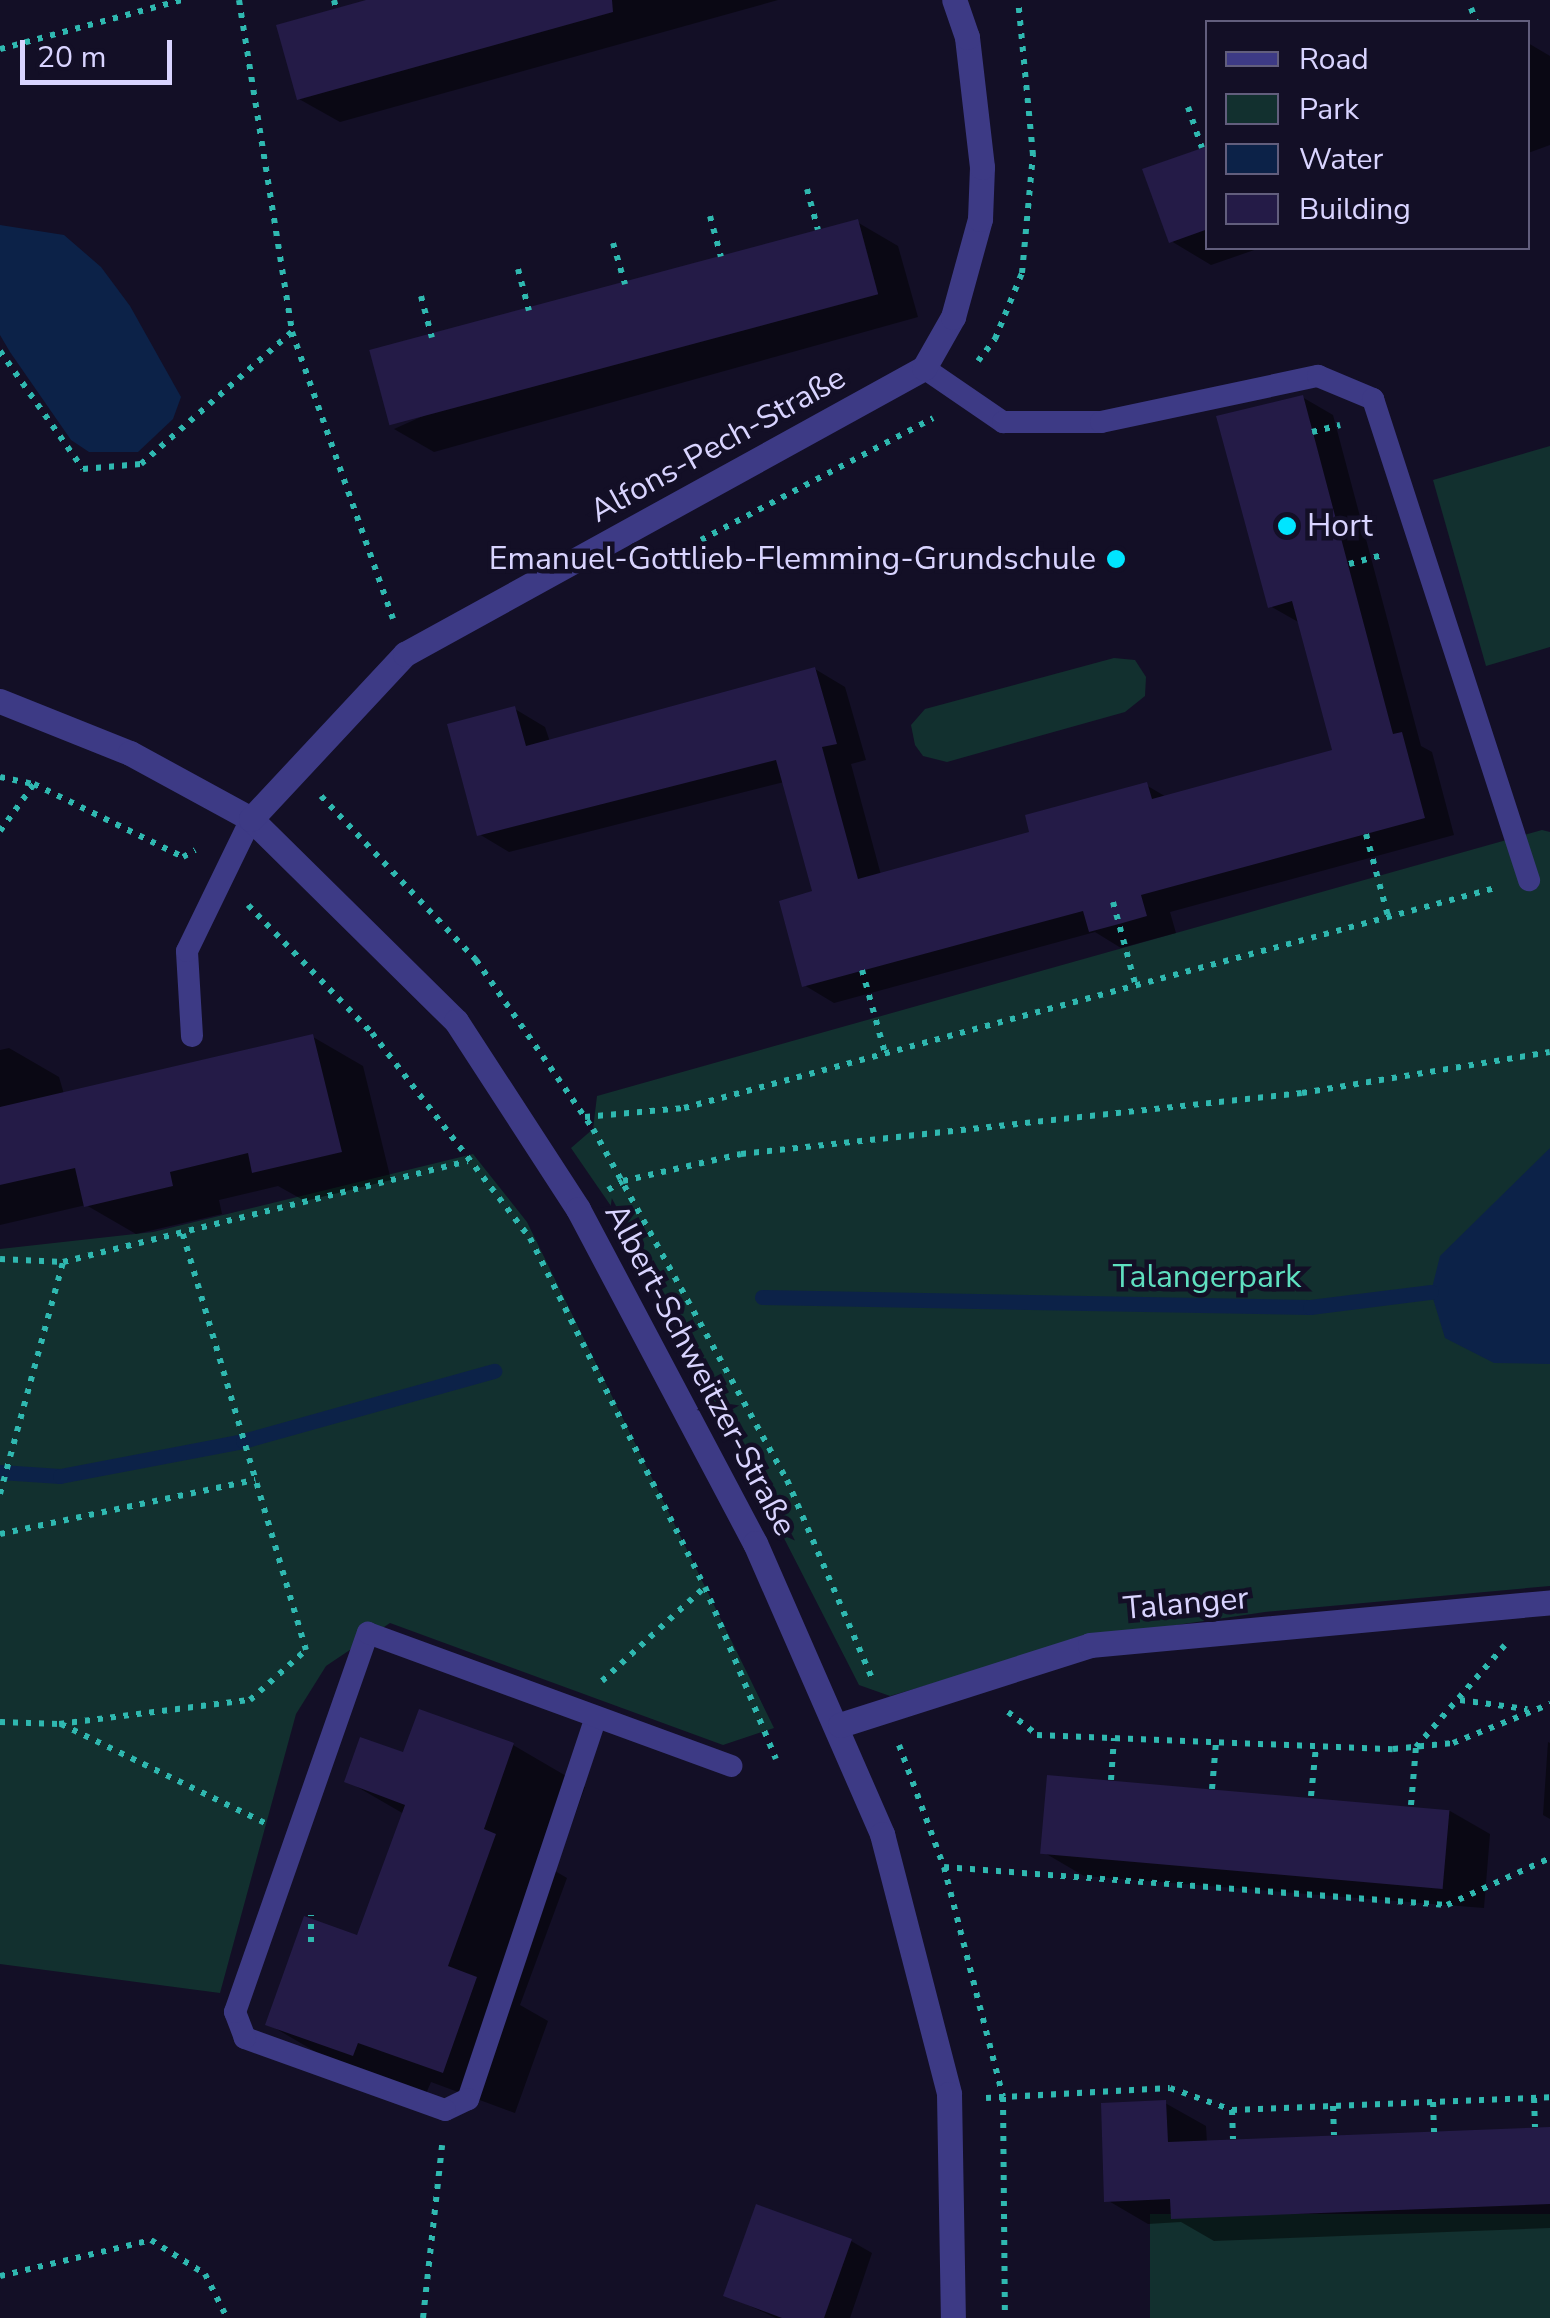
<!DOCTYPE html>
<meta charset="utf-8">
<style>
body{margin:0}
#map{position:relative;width:1550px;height:2318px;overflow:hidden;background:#130f26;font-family:"Nunito Sans",sans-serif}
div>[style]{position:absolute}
.green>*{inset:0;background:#12302f;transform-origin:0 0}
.water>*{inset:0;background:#0c2248}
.shadow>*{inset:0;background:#0007}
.stream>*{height:15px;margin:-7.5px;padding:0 7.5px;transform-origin:7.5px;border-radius:7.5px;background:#0c2248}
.building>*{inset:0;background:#241b47;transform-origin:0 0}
.path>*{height:6px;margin-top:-3px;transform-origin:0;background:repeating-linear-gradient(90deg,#2fb8b0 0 5px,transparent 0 13px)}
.service>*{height:22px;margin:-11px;padding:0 11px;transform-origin:11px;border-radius:11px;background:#3d3a85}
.minor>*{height:25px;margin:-12.5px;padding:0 12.5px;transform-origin:12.5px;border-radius:12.5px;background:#3d3a85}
.dots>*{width:28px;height:28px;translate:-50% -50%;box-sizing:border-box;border:5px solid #130f26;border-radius:50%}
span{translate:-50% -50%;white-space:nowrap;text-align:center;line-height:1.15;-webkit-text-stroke:9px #130f26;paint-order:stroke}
.street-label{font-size:32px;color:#d9d4ff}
.poi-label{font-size:32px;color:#d9d4ff}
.left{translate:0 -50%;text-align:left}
.right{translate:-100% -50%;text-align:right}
.park-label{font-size:32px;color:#5fe0c0}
.legend{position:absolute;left:1205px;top:20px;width:325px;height:230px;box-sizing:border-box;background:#130f26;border:2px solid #625e7d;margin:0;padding:12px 18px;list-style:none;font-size:30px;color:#d9d4ff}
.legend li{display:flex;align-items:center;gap:20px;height:50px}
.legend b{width:50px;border:2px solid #625e7d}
.scale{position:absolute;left:20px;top:40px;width:152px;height:45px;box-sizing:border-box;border:5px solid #d9d4ff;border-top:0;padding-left:12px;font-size:30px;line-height:35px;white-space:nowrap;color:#d9d4ff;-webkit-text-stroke:8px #130f26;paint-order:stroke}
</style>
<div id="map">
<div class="green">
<i style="clip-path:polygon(1550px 446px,1550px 647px,1486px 666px,1433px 480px)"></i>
<i style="clip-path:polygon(1114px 658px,1135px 660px,1146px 677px,1145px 696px,1125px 712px,947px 762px,923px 756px,915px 745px,911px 725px,925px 709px)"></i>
<i style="clip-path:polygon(1542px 830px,1550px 832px,1550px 1586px,1265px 1612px,1088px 1638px,890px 1696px,859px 1685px,624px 1225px,571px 1148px,593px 1129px,597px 1096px)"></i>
<i style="clip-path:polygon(473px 1154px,527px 1222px,774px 1728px,723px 1745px,390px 1623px,326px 1666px,296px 1714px,220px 1993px,0 1964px,0 1249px,153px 1232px)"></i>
<i style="left:1550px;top:2214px;width:104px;height:400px;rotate:90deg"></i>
</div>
<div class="water">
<i style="clip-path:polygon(0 225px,64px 235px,101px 267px,130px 306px,181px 397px,173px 419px,138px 452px,89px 452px,71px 440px,10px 352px,0 335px)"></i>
<i style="clip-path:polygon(1550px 1148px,1550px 1364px,1494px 1363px,1445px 1338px,1431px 1292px,1440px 1256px)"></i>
</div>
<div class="shadow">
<i style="clip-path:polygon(375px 0,778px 0,340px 122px,299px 99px)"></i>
<i style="clip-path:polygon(1528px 43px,1550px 56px,1550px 145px,1528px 153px)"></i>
<i style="clip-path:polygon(1208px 149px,1208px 248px,1260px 248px,1211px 265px,1171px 241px)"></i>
<i style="clip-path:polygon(857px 222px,898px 246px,918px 317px,434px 452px,394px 429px)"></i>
<i style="clip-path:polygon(1302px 397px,1333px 415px,1421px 746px,1432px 752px,1454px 835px,1170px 912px,1176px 933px,1150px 940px,1121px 948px,1095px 932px,834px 1003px,804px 985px,815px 893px,784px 782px,509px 852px,479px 834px,515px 709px,545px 727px,550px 742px,815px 669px,845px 687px,866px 760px,851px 764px,881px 875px,1032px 834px,1146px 785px,1168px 798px,1335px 752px,1300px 623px,1270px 606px)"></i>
<i style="clip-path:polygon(313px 1037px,363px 1066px,391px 1180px,305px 1201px,278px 1186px,219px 1200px,222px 1214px,136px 1234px,86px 1205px,0 1225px,0 1050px,9px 1048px,59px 1077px,64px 1094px)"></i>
<i style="clip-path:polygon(421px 1712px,513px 1745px,585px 1787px,555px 1871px,567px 1878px,520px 2005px,548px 2021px,515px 2113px,431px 2082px,425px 2096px,340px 2066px,268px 2024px,359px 1938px,404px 1814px,347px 1781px,405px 1756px)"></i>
<i style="clip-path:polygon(1548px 1742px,1550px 1743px,1550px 1819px,1543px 1815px)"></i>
<i style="clip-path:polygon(1450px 1811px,1490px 1834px,1484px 1908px,1084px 1876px,1043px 1852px)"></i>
<i style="clip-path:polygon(1165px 2103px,1206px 2126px,1207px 2143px,1550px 2129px,1550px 2228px,1214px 2241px,1181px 2222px,1148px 2224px,1107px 2200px)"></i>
<i style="clip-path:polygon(851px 2241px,872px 2253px,850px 2318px,776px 2318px,726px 2295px)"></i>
</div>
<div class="stream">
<i style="left:762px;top:1297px;width:548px;rotate:1.05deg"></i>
<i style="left:1310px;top:1307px;width:122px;rotate:-7.1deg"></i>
<i style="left:0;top:1472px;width:60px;rotate:3.8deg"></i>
<i style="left:60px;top:1476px;width:186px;rotate:-10.8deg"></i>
<i style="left:243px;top:1441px;width:261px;rotate:-15.6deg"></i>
</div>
<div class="building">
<i style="clip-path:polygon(366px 0,612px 0,613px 12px,297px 100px,276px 25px)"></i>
<i style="clip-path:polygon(1208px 146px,1208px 229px,1169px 243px,1142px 169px)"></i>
<i style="left:858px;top:219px;width:78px;height:506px;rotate:75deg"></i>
<i style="clip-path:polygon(1303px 395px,1393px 734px,1402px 732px,1425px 818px,1141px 895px,1147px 916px,1119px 924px,1089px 932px,1083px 911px,802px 987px,779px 901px,812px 891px,776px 760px,477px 836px,447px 724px,515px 706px,526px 746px,815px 667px,837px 744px,822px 747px,858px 879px,1029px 832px,1025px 815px,1084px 799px,1147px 782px,1152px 799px,1332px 750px,1292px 601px,1268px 608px,1216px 416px)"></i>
<i style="clip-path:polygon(313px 1034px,342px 1152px,252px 1173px,248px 1153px,170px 1172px,173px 1186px,84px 1207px,75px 1168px,0 1185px,0 1107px)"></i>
<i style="clip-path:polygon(419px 1709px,514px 1743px,484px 1829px,496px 1834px,448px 1966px,477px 1977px,443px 2073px,358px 2043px,353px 2056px,265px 2025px,304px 1916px,357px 1935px,405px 1805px,344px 1782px,360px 1737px,403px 1752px)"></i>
<i style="left:1047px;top:1775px;width:404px;height:79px;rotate:5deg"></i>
<i style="clip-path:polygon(1166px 2100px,1168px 2142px,1550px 2127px,1550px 2204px,1171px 2219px,1170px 2199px,1104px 2202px,1101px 2103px)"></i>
<i style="clip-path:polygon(756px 2204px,852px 2239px,824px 2318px,782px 2318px,723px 2296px)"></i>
</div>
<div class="path">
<i style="left:239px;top:0;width:336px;rotate:80.9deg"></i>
<i style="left:292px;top:332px;width:304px;rotate:70.6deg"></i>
<i style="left:334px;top:0;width:8px;rotate:76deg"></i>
<i style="left:1471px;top:8px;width:15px;rotate:70deg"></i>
<i style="left:0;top:49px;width:188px;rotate:-15.1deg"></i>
<i style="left:1188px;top:107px;width:43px;rotate:71.1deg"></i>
<i style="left:807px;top:189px;width:42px;rotate:75deg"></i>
<i style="left:710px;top:216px;width:42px;rotate:75deg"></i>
<i style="left:613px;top:243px;width:43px;rotate:73.7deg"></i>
<i style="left:518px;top:269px;width:43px;rotate:75.3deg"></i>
<i style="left:421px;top:296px;width:43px;rotate:75.3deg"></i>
<i style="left:0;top:351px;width:144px;rotate:54.9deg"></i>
<i style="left:83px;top:469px;width:58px;rotate:-4.9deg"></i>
<i style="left:141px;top:464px;width:201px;rotate:-41.2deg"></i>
<i style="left:978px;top:361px;width:28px;rotate:-52deg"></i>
<i style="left:995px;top:339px;width:71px;rotate:-67.8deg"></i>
<i style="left:1022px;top:273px;width:119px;rotate:-84.7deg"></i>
<i style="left:1033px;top:155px;width:156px;rotate:-95.5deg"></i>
<i style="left:1312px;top:432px;width:29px;rotate:-14deg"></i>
<i style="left:701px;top:540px;width:262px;rotate:-27.7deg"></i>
<i style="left:1349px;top:564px;width:38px;rotate:-15deg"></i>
<i style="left:0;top:777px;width:35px;rotate:12deg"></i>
<i style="left:34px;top:784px;width:166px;rotate:26.1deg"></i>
<i style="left:183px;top:857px;width:14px;rotate:-30deg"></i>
<i style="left:321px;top:796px;width:226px;rotate:46.6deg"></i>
<i style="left:476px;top:960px;width:206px;rotate:55.3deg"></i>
<i style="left:593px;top:1129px;width:401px;rotate:61.1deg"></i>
<i style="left:787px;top:1480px;width:215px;rotate:66.8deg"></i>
<i style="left:0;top:831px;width:58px;rotate:-54.1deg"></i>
<i style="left:1366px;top:834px;width:85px;rotate:75deg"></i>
<i style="left:1113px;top:902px;width:84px;rotate:74.8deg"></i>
<i style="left:248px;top:905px;width:178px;rotate:45.9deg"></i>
<i style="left:372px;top:1033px;width:259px;rotate:52.4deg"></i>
<i style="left:530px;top:1238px;width:390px;rotate:63.4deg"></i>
<i style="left:705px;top:1587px;width:186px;rotate:67.6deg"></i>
<i style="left:862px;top:970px;width:86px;rotate:74.5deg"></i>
<i style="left:585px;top:1117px;width:99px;rotate:-5.2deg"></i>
<i style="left:684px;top:1108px;width:840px;rotate:-15.18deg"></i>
<i style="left:608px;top:1190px;width:17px;rotate:-31deg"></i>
<i style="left:623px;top:1181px;width:121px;rotate:-12.9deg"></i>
<i style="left:741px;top:1154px;width:564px;rotate:-6.21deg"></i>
<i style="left:1302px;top:1093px;width:251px;rotate:-9.4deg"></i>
<i style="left:0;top:1259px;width:63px;rotate:2.7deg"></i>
<i style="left:63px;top:1262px;width:417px;rotate:-14deg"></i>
<i style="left:0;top:1494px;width:240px;rotate:-74.8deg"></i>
<i style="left:0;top:1534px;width:261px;rotate:-12deg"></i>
<i style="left:602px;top:1681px;width:139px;rotate:-42.4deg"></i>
<i style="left:1460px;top:1700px;width:68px;rotate:7.7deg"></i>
<i style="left:1008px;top:1712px;width:37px;rotate:38deg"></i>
<i style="left:1037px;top:1735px;width:356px;rotate:2.3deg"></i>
<i style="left:1393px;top:1749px;width:60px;rotate:-5.7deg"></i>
<i style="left:1453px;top:1743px;width:105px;rotate:-21.9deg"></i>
<i style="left:0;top:1722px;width:59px;rotate:1.9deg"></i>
<i style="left:59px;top:1724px;width:193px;rotate:-7.2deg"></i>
<i style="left:250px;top:1700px;width:75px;rotate:-41.8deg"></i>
<i style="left:306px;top:1650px;width:434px;rotate:-106.5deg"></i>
<i style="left:61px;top:1724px;width:227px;rotate:25.9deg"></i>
<i style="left:899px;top:1745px;width:130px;rotate:69.8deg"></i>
<i style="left:944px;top:1867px;width:237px;rotate:75.6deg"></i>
<i style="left:1003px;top:2097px;width:221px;rotate:89.5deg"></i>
<i style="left:1111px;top:1780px;width:42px;rotate:-85.9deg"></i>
<i style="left:1212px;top:1789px;width:47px;rotate:-85.1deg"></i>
<i style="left:1311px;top:1796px;width:49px;rotate:-84.2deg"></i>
<i style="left:1411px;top:1805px;width:58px;rotate:-85.1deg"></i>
<i style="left:1416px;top:1747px;width:135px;rotate:-48.9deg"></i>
<i style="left:944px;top:1867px;width:504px;rotate:4.32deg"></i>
<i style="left:1447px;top:1905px;width:113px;rotate:-24.5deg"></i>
<i style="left:311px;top:1942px;width:27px;rotate:-90deg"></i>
<i style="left:986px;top:2098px;width:184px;rotate:-3.1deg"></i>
<i style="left:1170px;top:2088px;width:66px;rotate:19.5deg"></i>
<i style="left:1232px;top:2110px;width:318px;rotate:-2.3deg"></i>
<i style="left:1534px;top:2098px;width:29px;rotate:88deg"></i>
<i style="left:1433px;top:2102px;width:30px;rotate:88deg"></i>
<i style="left:1333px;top:2106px;width:29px;rotate:88deg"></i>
<i style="left:1232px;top:2110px;width:29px;rotate:88deg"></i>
<i style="left:0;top:2276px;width:155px;rotate:-13.4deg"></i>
<i style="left:151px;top:2240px;width:64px;rotate:32.2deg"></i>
<i style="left:205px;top:2274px;width:49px;rotate:63.4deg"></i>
<i style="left:423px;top:2318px;width:174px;rotate:-83.7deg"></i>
</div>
<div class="service">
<i style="left:924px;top:368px;width:96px;rotate:34.4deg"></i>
<i style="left:1003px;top:422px;width:98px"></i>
<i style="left:1101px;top:422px;width:222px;rotate:-12deg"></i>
<i style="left:1318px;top:376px;width:60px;rotate:22.7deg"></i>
<i style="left:1373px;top:399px;width:506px;rotate:72.03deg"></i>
<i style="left:192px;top:1036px;width:85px;rotate:-93.4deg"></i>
<i style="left:187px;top:951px;width:147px;rotate:-64.1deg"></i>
<i style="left:596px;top:1717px;width:403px;rotate:108.5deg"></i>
<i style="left:468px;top:2099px;width:25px;rotate:154deg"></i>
<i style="left:445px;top:2110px;width:213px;rotate:-160.2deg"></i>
<i style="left:245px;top:2038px;width:28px;rotate:-111deg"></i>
<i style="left:235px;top:2012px;width:402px;rotate:-70.7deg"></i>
<i style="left:368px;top:1633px;width:387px;rotate:20.1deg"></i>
</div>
<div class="minor">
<i style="left:0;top:701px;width:140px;rotate:21.8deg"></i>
<i style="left:130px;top:753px;width:138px;rotate:28.6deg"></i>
<i style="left:251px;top:819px;width:288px;rotate:44.6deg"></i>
<i style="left:456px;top:1021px;width:224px;rotate:57deg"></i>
<i style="left:578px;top:1209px;width:378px;rotate:62.1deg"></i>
<i style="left:755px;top:1543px;width:318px;rotate:66.4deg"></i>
<i style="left:882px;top:1834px;width:268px;rotate:75.5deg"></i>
<i style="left:949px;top:2094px;width:224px;rotate:89deg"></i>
<i style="left:251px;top:819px;width:226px;rotate:-47deg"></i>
<i style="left:405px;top:654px;width:593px;rotate:-28.86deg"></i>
<i style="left:924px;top:368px;width:59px;rotate:-60.4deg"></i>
<i style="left:953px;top:317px;width:102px;rotate:-74.6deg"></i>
<i style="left:980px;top:219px;width:52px;rotate:-87.8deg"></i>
<i style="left:982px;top:167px;width:131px;rotate:-96.6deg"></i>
<i style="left:967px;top:37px;width:39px;rotate:-109deg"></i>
<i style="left:840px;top:1725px;width:262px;rotate:-17.7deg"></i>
<i style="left:1090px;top:1645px;width:462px;rotate:-5.3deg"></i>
</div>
<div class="dots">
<i style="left:1287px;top:526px;background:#00e5ff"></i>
<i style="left:1116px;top:559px;background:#00e5ff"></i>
</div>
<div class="street-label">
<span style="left:718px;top:445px;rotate:-29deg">Alfons-Pech-Straße</span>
<span style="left:700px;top:1370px;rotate:62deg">Albert-Schweitzer-Straße</span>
<span style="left:1186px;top:1604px;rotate:-5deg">Talanger</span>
</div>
<div class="poi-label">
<span class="left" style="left:1307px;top:526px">Hort</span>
<span class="right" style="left:1096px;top:559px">Emanuel-Gottlieb-Flemming-Grundschule</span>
</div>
<div class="park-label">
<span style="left:1207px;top:1277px">Talangerpark</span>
</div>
<ul class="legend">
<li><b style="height:12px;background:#3d3a85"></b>Road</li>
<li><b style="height:28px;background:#12302f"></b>Park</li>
<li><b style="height:28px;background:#0c2248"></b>Water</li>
<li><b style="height:28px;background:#241b47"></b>Building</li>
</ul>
<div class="scale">20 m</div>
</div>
